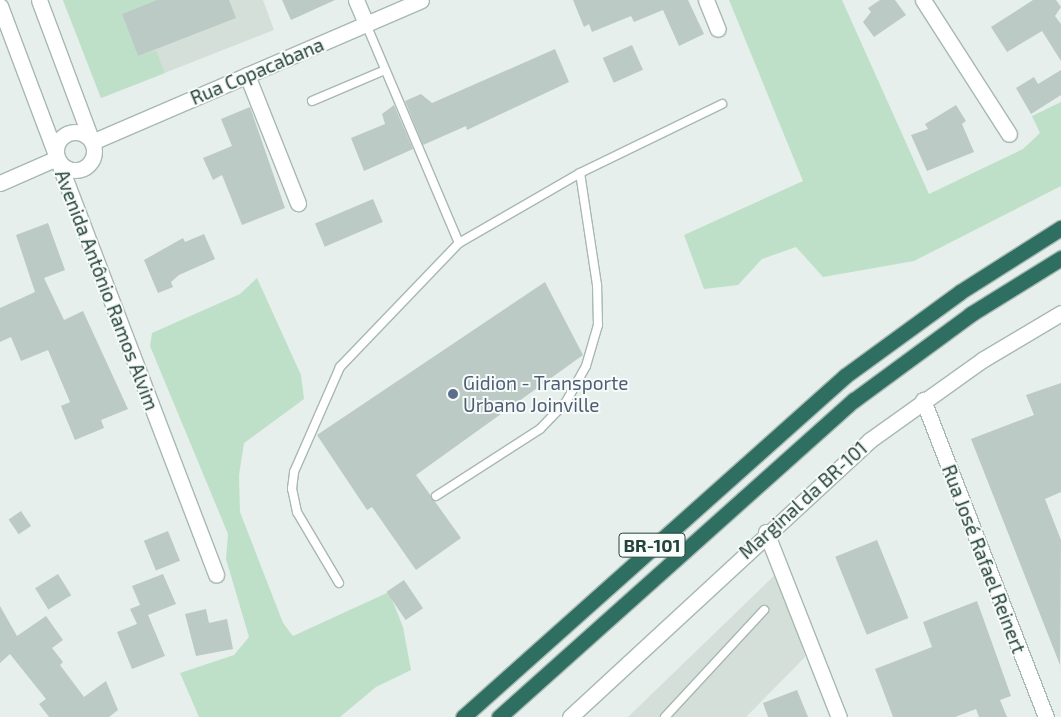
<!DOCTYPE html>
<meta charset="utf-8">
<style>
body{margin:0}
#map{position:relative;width:1061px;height:717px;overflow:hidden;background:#e6efeb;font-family:"Exo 2",sans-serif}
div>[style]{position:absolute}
.built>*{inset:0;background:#d4dfda}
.green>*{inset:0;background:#bfe0c8}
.building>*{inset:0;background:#bbcac4;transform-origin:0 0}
.roads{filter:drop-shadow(1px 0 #a8b8b2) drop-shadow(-1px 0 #a8b8b2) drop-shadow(0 1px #a8b8b2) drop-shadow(0 -1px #a8b8b2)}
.lane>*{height:8px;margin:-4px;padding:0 4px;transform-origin:4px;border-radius:4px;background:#fff}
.street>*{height:15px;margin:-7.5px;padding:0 7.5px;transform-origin:7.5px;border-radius:7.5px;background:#fff}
.secondary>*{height:15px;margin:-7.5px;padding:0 7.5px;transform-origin:7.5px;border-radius:7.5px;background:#fff}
.secondary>.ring{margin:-7.5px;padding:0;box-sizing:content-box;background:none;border:15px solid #fff;border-radius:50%}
.highway>*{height:15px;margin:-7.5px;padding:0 7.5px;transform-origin:7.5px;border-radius:7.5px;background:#2f6f62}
.dots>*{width:14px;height:14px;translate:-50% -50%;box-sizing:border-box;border:2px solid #f7fbf9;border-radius:50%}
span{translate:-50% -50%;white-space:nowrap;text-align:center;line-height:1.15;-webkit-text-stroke:4px #f7fbf9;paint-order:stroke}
.shield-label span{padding:1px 4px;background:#f7fbf9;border:1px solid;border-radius:4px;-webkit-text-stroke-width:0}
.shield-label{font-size:18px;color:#24423a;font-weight:700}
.street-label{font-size:19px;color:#24423a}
.service-label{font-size:19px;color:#4e5e75}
.left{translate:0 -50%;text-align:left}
</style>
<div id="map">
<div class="built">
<i style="clip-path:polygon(63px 0,263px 0,274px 30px,101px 98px)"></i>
<i style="clip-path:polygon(779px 571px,805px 657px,746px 717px,628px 717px)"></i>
</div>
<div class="green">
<i style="clip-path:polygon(63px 0,157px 0,122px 14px,138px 56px,156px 50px,165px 73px,101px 98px)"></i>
<i style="clip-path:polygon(729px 0,842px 0,929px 194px,1023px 149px,1040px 133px,1032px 116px,1061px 102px,1061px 186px,914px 261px,823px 277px,796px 247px,762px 259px,738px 285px,704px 289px,684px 235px,803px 181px)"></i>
<i style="clip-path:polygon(257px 278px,301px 375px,304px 399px,244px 443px,239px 475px,240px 512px,283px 623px,293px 636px,389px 592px,403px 627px,411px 670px,376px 687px,340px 717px,199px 717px,180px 673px,234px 655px,249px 637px,226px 559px,228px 534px,150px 346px,152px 333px,240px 294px)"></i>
</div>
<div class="building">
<i style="clip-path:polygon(157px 0,229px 0,236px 18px,138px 56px,122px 14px)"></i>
<i style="clip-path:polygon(282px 0,335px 0,291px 20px)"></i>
<i style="clip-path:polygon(573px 0,688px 0,704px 34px,679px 46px,663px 10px,634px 22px,631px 16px,592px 32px,589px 24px,584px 27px)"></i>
<i style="clip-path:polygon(880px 0,895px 0,906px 15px,874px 37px,863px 22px,871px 12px,868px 8px)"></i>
<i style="clip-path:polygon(1033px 0,1056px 0,1061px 7px,1055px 16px,1061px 24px,1061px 61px,1042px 31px,1007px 52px,991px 27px)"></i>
<i style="left:632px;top:45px;width:27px;height:32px;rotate:66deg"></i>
<i style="clip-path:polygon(555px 49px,569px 82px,467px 130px,466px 126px,423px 145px,405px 101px,421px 94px,432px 103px)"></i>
<i style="clip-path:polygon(1061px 70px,1061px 95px,1031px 114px,1016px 88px,1034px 77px,1038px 84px)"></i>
<i style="clip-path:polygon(394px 105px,413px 149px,364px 171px,351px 138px,385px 124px,382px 114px)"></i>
<i style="clip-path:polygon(956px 105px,966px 121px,962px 124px,974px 152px,927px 171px,911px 135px,928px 129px,925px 124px)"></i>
<i style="clip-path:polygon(250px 107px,285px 208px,242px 225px,222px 175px,213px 180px,203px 158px,232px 146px,221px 119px)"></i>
<i style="left:373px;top:199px;width:25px;height:63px;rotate:67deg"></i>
<i style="clip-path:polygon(48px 223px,65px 270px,44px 278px,64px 320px,83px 311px,128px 409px,101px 420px,104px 428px,75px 440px,61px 406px,70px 402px,48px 350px,21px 361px,11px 337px,0 342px,0 308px,35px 292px,16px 235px)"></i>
<i style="clip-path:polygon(204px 234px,215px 259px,179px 275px,171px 282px,173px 287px,158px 293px,144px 260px,183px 238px,185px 242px)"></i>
<i style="clip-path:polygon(545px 282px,583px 355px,416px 475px,461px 538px,416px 570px,372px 507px,367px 510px,317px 435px)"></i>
<i style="clip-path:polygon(1061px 383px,1061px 492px,1045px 499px,1061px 540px,1060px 665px,971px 439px,1034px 415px,1026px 395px)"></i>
<i style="left:21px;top:511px;width:18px;height:15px;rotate:56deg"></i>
<i style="left:168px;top:531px;width:32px;height:26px;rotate:68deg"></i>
<i style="left:877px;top:540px;width:84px;height:45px;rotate:68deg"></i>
<i style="left:58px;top:574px;width:25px;height:27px;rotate:58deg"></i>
<i style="clip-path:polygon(163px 574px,176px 604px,148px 615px,165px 656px,132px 669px,117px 632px,137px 624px,130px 609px,140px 605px,132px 586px)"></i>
<i style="left:404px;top:580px;width:34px;height:21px;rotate:56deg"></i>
<i style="clip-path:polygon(977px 601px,1011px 696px,1000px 700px,1007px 717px,979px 717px,976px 709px,955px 717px,893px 717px,875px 669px,932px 647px,923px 622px)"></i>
<i style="clip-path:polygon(0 606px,17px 636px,46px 616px,63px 640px,52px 648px,63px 662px,60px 665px,84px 697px,106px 681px,118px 710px,109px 717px,49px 717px,39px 704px,46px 699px,10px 654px,0 663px)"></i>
<i style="clip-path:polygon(206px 609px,209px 623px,227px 619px,233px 649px,196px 656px,185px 614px)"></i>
<i style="clip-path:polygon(797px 690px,808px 717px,768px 717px,763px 703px)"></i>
</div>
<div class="roads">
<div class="lane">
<i style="left:366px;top:24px;width:238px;rotate:67deg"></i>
<i style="left:312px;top:101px;width:79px;rotate:-23deg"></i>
<i style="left:436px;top:496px;width:124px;rotate:-32.8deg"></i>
<i style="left:540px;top:429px;width:37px;rotate:-46deg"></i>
<i style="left:566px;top:402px;width:41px;rotate:-60.9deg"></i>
<i style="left:586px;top:366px;width:43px;rotate:-73.7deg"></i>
<i style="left:598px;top:325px;width:40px;rotate:-91.4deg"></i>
<i style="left:597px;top:285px;width:113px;rotate:-98.6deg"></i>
<i style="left:339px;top:583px;width:82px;rotate:-120.6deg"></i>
<i style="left:297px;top:512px;width:24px;rotate:-102deg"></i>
<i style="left:292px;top:489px;width:17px;rotate:-83deg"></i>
<i style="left:294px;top:472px;width:115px;rotate:-66.3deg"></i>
<i style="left:340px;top:367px;width:172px;rotate:-46.2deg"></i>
<i style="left:459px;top:243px;width:140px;rotate:-30deg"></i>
<i style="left:580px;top:173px;width:158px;rotate:-25.9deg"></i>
<i style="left:665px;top:717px;width:146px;rotate:-47.2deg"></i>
</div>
<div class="street">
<i style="left:356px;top:0;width:26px;rotate:67deg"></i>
<i style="left:706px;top:0;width:31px;rotate:68deg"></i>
<i style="left:923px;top:0;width:159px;rotate:57.3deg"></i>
<i style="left:247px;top:75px;width:138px;rotate:68.3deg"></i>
<i style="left:57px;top:158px;width:446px;rotate:69.1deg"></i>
<i style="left:923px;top:400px;width:340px;rotate:68.8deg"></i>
<i style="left:766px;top:532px;width:199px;rotate:68.5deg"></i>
</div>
<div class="secondary">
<i style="left:39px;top:0;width:152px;rotate:69.5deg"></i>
<i style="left:92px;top:142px;width:358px;rotate:-23.3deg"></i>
<i style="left:0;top:6px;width:162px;rotate:69.4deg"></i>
<i style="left:57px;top:158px;width:62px;rotate:156.3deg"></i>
<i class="ring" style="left:56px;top:132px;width:23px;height:23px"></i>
<i style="left:570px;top:717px;width:408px;rotate:-42.7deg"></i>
<i style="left:870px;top:440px;width:138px;rotate:-35.5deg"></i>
<i style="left:982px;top:360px;width:92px;rotate:-30.7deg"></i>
</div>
<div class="highway">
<i style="left:463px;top:717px;width:512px;rotate:-41.75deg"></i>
<i style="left:845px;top:376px;width:142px;rotate:-36.1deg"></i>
<i style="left:960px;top:292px;width:120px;rotate:-32.4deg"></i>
<i style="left:499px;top:717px;width:476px;rotate:-41.8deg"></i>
<i style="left:854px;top:400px;width:145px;rotate:-36.3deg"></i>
<i style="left:971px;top:314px;width:106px;rotate:-31.9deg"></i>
</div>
</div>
<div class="dots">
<i style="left:453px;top:394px;background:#5c6f8a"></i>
</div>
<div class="shield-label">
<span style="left:652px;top:545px">BR-101</span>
</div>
<div class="street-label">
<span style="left:257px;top:71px;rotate:-23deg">Rua Copacabana</span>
<span style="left:107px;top:290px;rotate:69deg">Avenida Antônio Ramos Alvim</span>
<span style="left:803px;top:500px;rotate:-42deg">Marginal da BR-101</span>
<span style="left:984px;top:559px;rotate:69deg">Rua José Rafael Reinert</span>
</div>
<div class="service-label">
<span class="left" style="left:463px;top:394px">Gidion - Transporte<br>Urbano Joinville</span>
</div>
</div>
